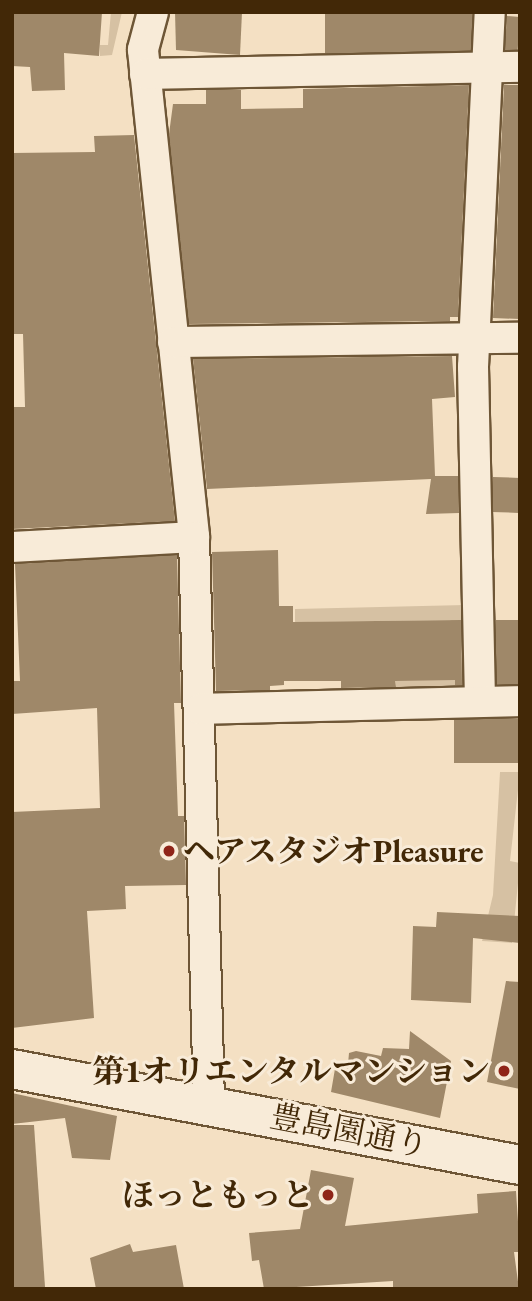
<!DOCTYPE html>
<meta charset="utf-8">
<style>
body{margin:0}
#map{position:relative;width:532px;height:1301px;overflow:hidden;background:#f4e0c3;font-family:"EB Garamond","Noto Serif JP",serif}
div>[style]{position:absolute}
.green>*{inset:0;background:#d6c1a3}
.building>*{inset:0;background:#9f8869;transform-origin:0 0}
.roads{filter:drop-shadow(2px 0 #6e5636) drop-shadow(-2px 0 #6e5636) drop-shadow(0 2px #6e5636) drop-shadow(0 -2px #6e5636)}
.street>*{height:30px;margin:-15px;padding:0 15px;transform-origin:15px;border-radius:15px;background:#f8ebd8}
.secondary>*{height:38px;margin:-19px;padding:0 19px;transform-origin:19px;border-radius:19px;background:#f8ebd8}
.dots>*{width:19px;height:19px;translate:-50% -50%;box-sizing:border-box;border:4px solid #f8ebd8;border-radius:50%}
span{translate:-50% -50%;white-space:nowrap;text-align:center;line-height:1.15;-webkit-text-stroke:6px #f8ebd8;paint-order:stroke}
.poi-label{font-size:32px;color:#422807;font-weight:700}
.left{translate:0 -50%;text-align:left}
.right{translate:-100% -50%;text-align:right}
.street-label{font-size:32px;color:#422807}
.frame{position:absolute;inset:0;border:14px solid #422807;pointer-events:none}
</style>
<div id="map">
<div class="green">
<i style="clip-path:polygon(111px 12px,122px 12px,112px 55px,100px 56px,100px 45px,108px 45px)"></i>
<i style="clip-path:polygon(465px 605px,469px 686px,461px 694px,396px 694px,395px 681px,451px 620px,305px 622px,295px 629px,295px 609px)"></i>
<i style="clip-path:polygon(500px 772px,520px 772px,510px 861px,520px 863px,512px 943px,482px 941px,493px 895px)"></i>
</div>
<div class="building">
<i style="clip-path:polygon(12px 12px,102px 12px,99px 56px,64px 53px,65px 90px,32px 91px,30px 67px,12px 66px)"></i>
<i style="clip-path:polygon(175px 12px,242px 12px,240px 55px,176px 50px)"></i>
<i style="left:325px;top:12px;width:147px;height:41px"></i>
<i style="left:507px;top:16px;width:13px;height:34px;rotate:4deg"></i>
<i style="clip-path:polygon(469px 85px,458px 317px,450px 317px,450px 321px,189px 324px,169px 134px,173px 104px,206px 104px,206px 90px,241px 90px,241px 109px,303px 108px,303px 89px)"></i>
<i style="clip-path:polygon(504px 85px,520px 85px,520px 319px,493px 318px)"></i>
<i style="clip-path:polygon(134px 135px,175px 521px,12px 529px,12px 407px,25px 407px,23px 334px,12px 334px,12px 153px,95px 152px,94px 136px)"></i>
<i style="clip-path:polygon(452px 356px,455px 397px,432px 399px,435px 476px,458px 476px,459px 513px,426px 514px,431px 479px,207px 489px,193px 359px)"></i>
<i style="left:493px;top:477px;width:27px;height:35px;rotate:2deg"></i>
<i style="clip-path:polygon(278px 550px,279px 606px,293px 606px,293px 622px,461px 620px,462px 685px,455px 685px,455px 680px,395px 681px,396px 687px,341px 688px,341px 681px,284px 681px,284px 685px,270px 686px,270px 690px,216px 691px,212px 552px)"></i>
<i style="clip-path:polygon(177px 555px,181px 703px,174px 703px,178px 816px,184px 816px,186px 885px,125px 886px,126px 909px,87px 911px,94px 1018px,12px 1028px,12px 812px,100px 808px,97px 708px,12px 714px,12px 681px,20px 681px,15px 564px)"></i>
<i style="left:496px;top:620px;width:24px;height:64px"></i>
<i style="left:520px;top:719px;width:44px;height:66px;rotate:90deg"></i>
<i style="clip-path:polygon(437px 912px,520px 916px,520px 943px,473px 938px,471px 1003px,411px 1000px,413px 926px,436px 927px)"></i>
<i style="clip-path:polygon(506px 981px,520px 982px,520px 1089px,487px 1082px)"></i>
<i style="clip-path:polygon(410px 1031px,451px 1061px,440px 1118px,331px 1092px,336px 1063px,348px 1064px,349px 1053px,356px 1051px,381px 1056px,383px 1048px,409px 1049px)"></i>
<i style="clip-path:polygon(12px 1093px,117px 1116px,110px 1160px,72px 1158px,65px 1118px,12px 1124px)"></i>
<i style="clip-path:polygon(12px 1125px,34px 1125px,45px 1287px,12px 1289px)"></i>
<i style="clip-path:polygon(311px 1170px,354px 1178px,345px 1226px,478px 1213px,477px 1194px,516px 1191px,520px 1252px,514px 1252px,519px 1289px,393px 1289px,393px 1281px,264px 1289px,259px 1260px,252px 1261px,249px 1233px,300px 1229px)"></i>
<i style="clip-path:polygon(130px 1244px,133px 1252px,176px 1245px,184px 1289px,96px 1289px,90px 1258px)"></i>
</div>
<div class="roads">
<div class="street">
<i style="left:153px;top:12px;width:39px;rotate:105deg"></i>
<i style="left:143px;top:50px;width:490px;rotate:84deg"></i>
<i style="left:194px;top:537px;width:567px;rotate:88.48deg"></i>
<i style="left:145px;top:74px;width:375px;rotate:-1.1deg"></i>
<i style="left:173px;top:342px;width:347px;rotate:-0.7deg"></i>
<i style="left:12px;top:547px;width:182px;rotate:-3.1deg"></i>
<i style="left:480px;top:701px;width:334px;rotate:-91.2deg"></i>
<i style="left:473px;top:367px;width:355px;rotate:-87.3deg"></i>
<i style="left:200px;top:709px;width:320px;rotate:-1.4deg"></i>
</div>
<div class="secondary">
<i style="left:12px;top:1069px;width:517px;rotate:10.7deg"></i>
</div>
</div>
<div class="dots">
<i style="left:169px;top:851px;background:#8f2418"></i>
<i style="left:504px;top:1071px;background:#8f2418"></i>
<i style="left:328px;top:1195px;background:#8f2418"></i>
</div>
<div class="poi-label">
<span class="left" style="left:183px;top:851px">ヘアスタジオPleasure</span>
<span class="right" style="left:490px;top:1071px">第1オリエンタルマンション</span>
<span class="right" style="left:314px;top:1195px">ほっともっと</span>
</div>
<div class="street-label">
<span style="left:349px;top:1131px;rotate:11deg">豊島園通り</span>
</div>
<div class="frame"></div>
</div>
